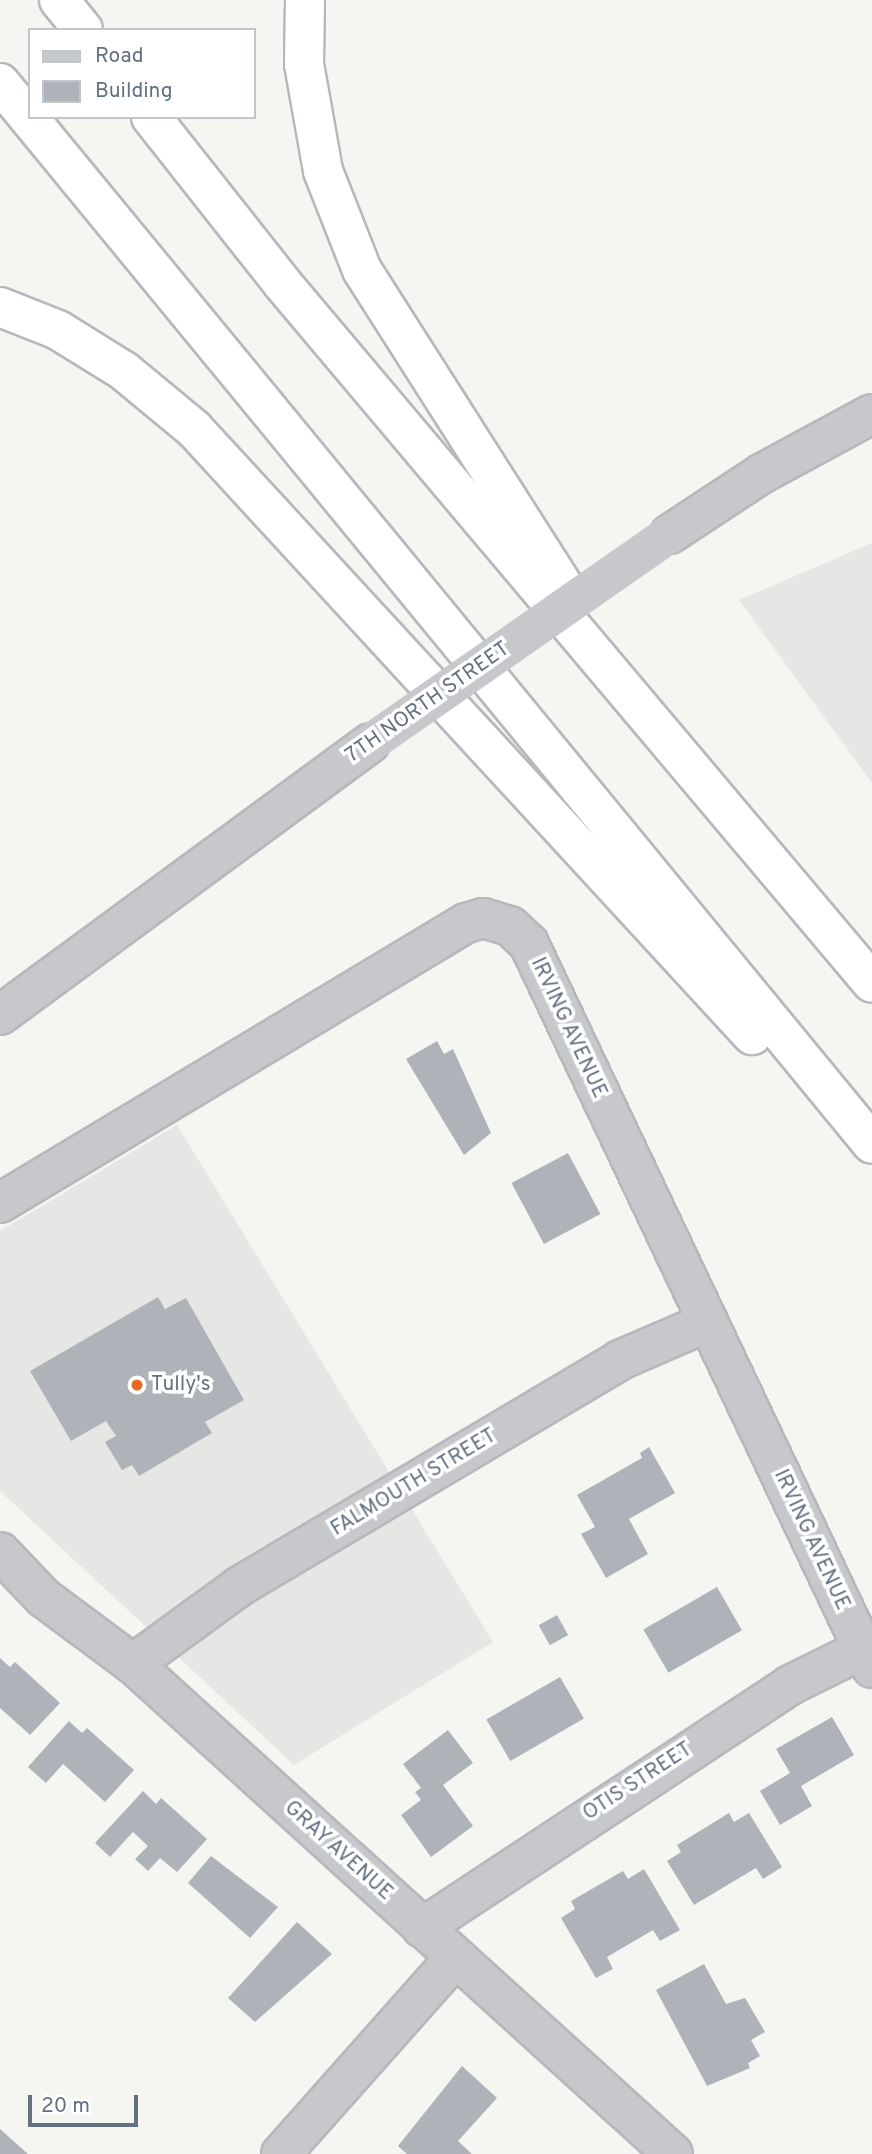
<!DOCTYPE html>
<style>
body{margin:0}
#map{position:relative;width:872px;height:2154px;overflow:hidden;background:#f5f6f2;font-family:Overpass,sans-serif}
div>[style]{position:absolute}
.built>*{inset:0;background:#e6e6e5}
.building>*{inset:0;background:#aeb3ba;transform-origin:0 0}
.roads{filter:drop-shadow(2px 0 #b6b8bc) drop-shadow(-2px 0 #b6b8bc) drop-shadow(0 2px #b6b8bc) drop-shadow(0 -2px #b6b8bc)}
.minor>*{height:38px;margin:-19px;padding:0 19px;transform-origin:19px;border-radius:19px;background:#c6c8cc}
.highway>*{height:38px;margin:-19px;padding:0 19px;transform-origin:19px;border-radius:19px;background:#fff}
.minor-bridge>*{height:38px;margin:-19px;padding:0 19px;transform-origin:19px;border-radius:19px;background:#c6c8cc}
.dots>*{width:19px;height:19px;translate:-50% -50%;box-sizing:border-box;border:4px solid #fff;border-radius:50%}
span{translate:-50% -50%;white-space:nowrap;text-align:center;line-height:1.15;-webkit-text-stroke:7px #fff;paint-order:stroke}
.street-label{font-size:21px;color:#647183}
.poi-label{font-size:21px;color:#647183}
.left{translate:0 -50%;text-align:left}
.legend{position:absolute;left:28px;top:28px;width:228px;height:91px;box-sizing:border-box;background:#fff;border:2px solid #c1c6cd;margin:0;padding:9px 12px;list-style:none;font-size:21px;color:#647183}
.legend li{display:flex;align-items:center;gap:14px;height:35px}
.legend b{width:35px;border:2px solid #c1c6cd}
.scale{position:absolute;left:28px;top:2095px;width:110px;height:32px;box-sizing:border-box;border:4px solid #647183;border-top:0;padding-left:9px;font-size:21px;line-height:24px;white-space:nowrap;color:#647183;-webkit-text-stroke:5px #fff;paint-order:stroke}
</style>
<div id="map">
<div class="built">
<i style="clip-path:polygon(872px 543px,872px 783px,739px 600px)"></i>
<i style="clip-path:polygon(177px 1125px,493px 1642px,294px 1765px,0 1491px,0 1231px)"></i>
</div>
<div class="building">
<i style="clip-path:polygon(437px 1041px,444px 1054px,453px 1049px,491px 1133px,464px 1155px,406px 1059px)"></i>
<i style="left:568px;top:1153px;width:69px;height:64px;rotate:62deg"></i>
<i style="clip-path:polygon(158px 1297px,165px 1309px,186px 1298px,244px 1400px,205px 1422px,212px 1433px,139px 1476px,132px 1465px,122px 1470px,105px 1442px,116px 1436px,106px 1421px,71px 1441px,30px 1371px)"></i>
<i style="clip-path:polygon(649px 1447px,675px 1493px,629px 1519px,648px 1554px,606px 1578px,581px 1534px,595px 1527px,577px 1495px,642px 1458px,640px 1453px)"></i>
<i style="left:717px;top:1587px;width:50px;height:85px;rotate:60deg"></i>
<i style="left:557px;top:1615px;width:23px;height:21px;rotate:61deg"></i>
<i style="clip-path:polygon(0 1658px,10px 1667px,15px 1662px,60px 1703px,30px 1735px,0 1708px)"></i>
<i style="left:560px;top:1677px;width:48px;height:85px;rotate:60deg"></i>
<i style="clip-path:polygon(832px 1717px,854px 1755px,801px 1786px,812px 1806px,780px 1825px,760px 1791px,790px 1773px,776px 1749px)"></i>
<i style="clip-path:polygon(69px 1721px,82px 1733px,87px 1728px,134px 1770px,105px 1802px,63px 1764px,46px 1783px,28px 1767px)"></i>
<i style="clip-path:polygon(448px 1730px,473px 1763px,443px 1785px,473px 1826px,431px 1857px,401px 1815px,421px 1800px,415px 1792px,421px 1788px,403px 1764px)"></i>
<i style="clip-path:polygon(143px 1791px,156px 1804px,161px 1798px,207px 1839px,177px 1872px,160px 1858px,148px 1871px,135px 1859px,148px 1846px,133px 1832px,110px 1857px,95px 1843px)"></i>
<i style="clip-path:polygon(729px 1813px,734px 1822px,749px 1813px,782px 1867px,763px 1879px,756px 1868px,694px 1905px,667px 1861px,681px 1852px,677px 1845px)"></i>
<i style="clip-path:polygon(211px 1856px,278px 1907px,250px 1938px,188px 1883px)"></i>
<i style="clip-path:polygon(644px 1869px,680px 1930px,660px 1941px,653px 1930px,607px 1957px,613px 1969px,596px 1978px,561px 1918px,575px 1909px,571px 1901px,623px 1871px,628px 1879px)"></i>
<i style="clip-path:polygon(297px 1922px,332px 1954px,255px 2022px,228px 1998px)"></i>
<i style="clip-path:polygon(704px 1964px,726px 2004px,745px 1998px,765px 2032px,751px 2040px,760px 2056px,748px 2063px,750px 2068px,707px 2086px,656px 1990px)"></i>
<i style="clip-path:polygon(462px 2066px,497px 2098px,458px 2141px,472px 2154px,407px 2154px,398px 2146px)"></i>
<i style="clip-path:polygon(0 2129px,28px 2154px,0 2154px)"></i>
</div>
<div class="roads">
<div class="minor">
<i style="left:670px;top:534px;width:109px;rotate:-33.4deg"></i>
<i style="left:761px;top:474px;width:126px;rotate:-28.4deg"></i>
<i style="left:0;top:1015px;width:459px;rotate:-36.3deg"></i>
<i style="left:0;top:1203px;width:544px;rotate:-31deg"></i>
<i style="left:466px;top:923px;width:18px;rotate:-16deg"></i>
<i style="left:483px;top:918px;width:28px;rotate:17deg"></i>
<i style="left:510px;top:926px;width:26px;rotate:43deg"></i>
<i style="left:529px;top:944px;width:801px;rotate:64.65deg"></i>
<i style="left:0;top:1552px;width:64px;rotate:46.3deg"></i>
<i style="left:44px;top:1598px;width:111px;rotate:36.6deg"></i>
<i style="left:133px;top:1664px;width:729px;rotate:42.22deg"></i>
<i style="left:133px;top:1664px;width:132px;rotate:-36.1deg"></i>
<i style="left:240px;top:1586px;width:442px;rotate:-30.7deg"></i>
<i style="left:620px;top:1360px;width:96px;rotate:-23.4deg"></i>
<i style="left:422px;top:1928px;width:441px;rotate:-33.4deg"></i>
<i style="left:790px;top:1685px;width:81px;rotate:-26.3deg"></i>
<i style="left:281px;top:2154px;width:262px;rotate:-48.4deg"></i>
</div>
<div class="highway">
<i style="left:59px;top:0;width:38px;rotate:51deg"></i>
<i style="left:305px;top:0;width:64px;rotate:90.9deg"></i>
<i style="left:304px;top:64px;width:109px;rotate:79.9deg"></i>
<i style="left:323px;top:171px;width:106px;rotate:68.5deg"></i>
<i style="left:362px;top:270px;width:382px;rotate:57.5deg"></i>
<i style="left:0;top:83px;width:1373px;rotate:50.58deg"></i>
<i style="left:151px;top:117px;width:211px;rotate:51.7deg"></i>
<i style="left:282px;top:283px;width:915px;rotate:49.87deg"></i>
<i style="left:0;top:307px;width:62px;rotate:21.6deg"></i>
<i style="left:58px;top:330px;width:78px;rotate:31.8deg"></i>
<i style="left:124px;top:371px;width:91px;rotate:39.6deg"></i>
<i style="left:194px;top:429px;width:824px;rotate:47.36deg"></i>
</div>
</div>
<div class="minor-bridge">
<i style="left:370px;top:743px;width:366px;rotate:-34.9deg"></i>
</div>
<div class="dots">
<i style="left:137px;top:1385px;background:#e66a21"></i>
</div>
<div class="street-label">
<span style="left:428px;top:703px;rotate:-35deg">7TH NORTH STREET</span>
<span style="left:568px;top:1028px;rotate:65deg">IRVING AVENUE</span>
<span style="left:414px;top:1483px;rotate:-31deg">FALMOUTH STREET</span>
<span style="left:811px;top:1540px;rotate:65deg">IRVING AVENUE</span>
<span style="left:638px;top:1782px;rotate:-33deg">OTIS STREET</span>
<span style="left:338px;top:1851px;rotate:42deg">GRAY AVENUE</span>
</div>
<div class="poi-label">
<span class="left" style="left:151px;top:1385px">Tully's</span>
</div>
<ul class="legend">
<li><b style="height:9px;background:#c6c8cc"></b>Road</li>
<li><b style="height:19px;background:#aeb3ba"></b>Building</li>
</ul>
<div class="scale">20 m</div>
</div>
